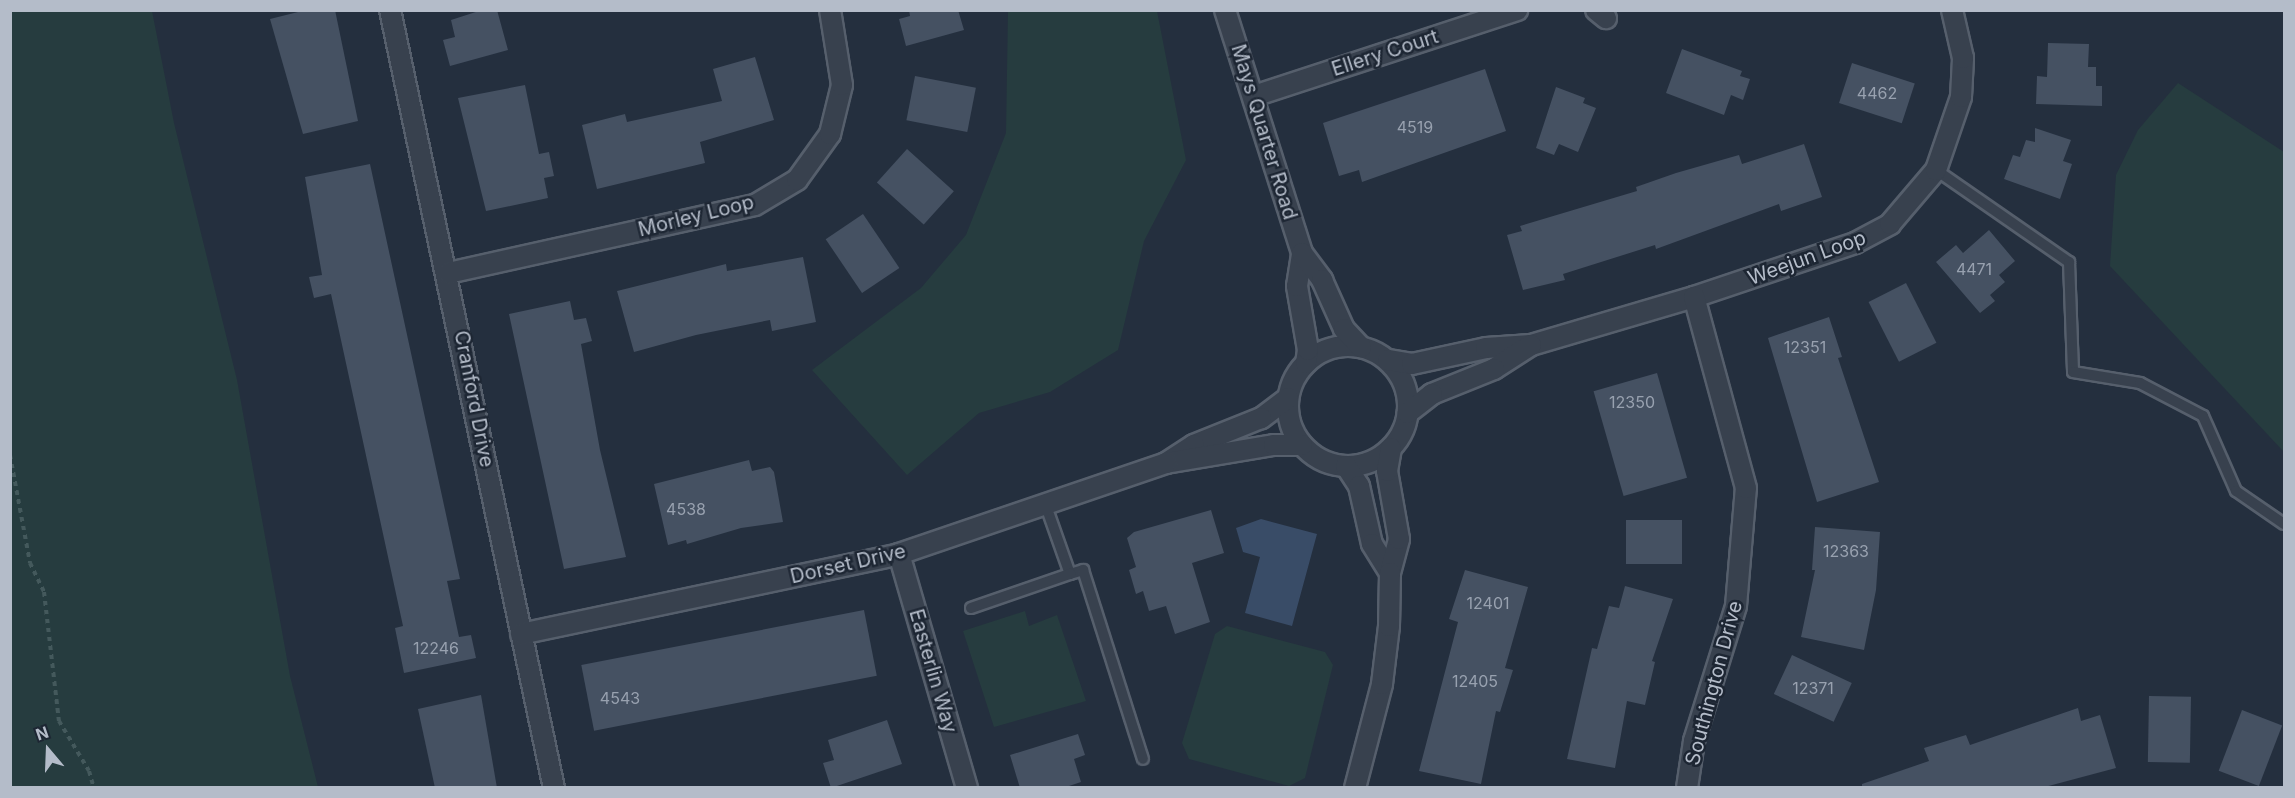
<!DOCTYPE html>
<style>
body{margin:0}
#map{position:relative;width:2295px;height:798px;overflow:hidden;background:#242f3e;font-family:Inter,sans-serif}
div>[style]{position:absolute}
.green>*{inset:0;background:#263c3f}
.water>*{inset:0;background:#394c67}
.building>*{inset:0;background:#455162;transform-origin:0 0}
.path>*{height:4px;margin-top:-2px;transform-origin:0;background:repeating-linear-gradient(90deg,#44595c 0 4.5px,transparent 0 9px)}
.roads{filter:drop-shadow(2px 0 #565f6c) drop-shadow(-2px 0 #565f6c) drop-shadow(0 2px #565f6c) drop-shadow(0 -2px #565f6c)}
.lane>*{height:10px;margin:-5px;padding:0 5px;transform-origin:5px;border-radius:5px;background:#38414e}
.street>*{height:20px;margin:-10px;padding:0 10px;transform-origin:10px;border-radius:10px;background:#38414e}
.street>.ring{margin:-10px;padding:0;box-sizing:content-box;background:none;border:20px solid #38414e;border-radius:50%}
span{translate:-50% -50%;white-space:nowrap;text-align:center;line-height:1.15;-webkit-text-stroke:5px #1d2633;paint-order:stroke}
.number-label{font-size:16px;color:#98a1af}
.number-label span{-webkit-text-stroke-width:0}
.street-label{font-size:20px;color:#b4bcc9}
.frame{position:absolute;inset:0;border:12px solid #b4bcc9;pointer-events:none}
.north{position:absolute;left:18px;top:720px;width:60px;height:60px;-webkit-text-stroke:4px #1d2633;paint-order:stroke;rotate:341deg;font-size:16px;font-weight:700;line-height:24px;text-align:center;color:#b4bcc9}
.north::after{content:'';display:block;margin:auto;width:21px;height:27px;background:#b4bcc9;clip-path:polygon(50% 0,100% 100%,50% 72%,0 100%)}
</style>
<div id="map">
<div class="green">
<i style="clip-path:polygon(10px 11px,152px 11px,174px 123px,237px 380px,290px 676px,318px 787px,11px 787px)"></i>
<i style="clip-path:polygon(1008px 11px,1157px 11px,1186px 160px,1144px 241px,1118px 350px,1050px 392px,979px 413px,907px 475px,812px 370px,921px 288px,966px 235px,1006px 133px)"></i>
<i style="clip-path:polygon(2178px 83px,2284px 152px,2284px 452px,2110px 266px,2116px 175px,2138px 130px)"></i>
<i style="clip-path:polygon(1025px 611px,1029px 626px,1057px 615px,1086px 701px,994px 727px,963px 631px)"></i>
<i style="clip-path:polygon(1227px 626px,1325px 652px,1333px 665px,1305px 778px,1289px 786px,1189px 759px,1182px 743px,1215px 634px)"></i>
</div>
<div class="water">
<i style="clip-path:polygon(1261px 519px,1317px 534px,1292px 626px,1245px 613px,1260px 557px,1243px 552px,1236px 528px)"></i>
</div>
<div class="building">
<i style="clip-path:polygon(306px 10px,335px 10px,358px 121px,303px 134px,270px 19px)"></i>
<i style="clip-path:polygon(482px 10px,497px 10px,508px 50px,450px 66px,443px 40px,455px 37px,451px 20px)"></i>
<i style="clip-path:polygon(909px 10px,958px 10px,964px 30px,906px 46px,899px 19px,910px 16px)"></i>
<i style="clip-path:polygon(2048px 43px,2089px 44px,2088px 67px,2096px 67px,2096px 86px,2102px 86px,2102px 106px,2036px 104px,2037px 76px,2047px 77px)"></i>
<i style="clip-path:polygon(1682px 49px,1742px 71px,1740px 76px,1750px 79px,1743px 100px,1731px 95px,1724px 115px,1666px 93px)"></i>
<i style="clip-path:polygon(755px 57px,774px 120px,700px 142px,705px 163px,597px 189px,582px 125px,625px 114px,627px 122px,722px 101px,713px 69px)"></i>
<i style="left:1852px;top:63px;width:66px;height:42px;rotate:18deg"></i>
<i style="clip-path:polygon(1485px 69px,1506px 131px,1362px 182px,1359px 170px,1339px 176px,1323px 123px)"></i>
<i style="left:915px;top:76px;width:62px;height:45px;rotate:11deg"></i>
<i style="clip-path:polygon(525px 85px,539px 154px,549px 152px,554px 176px,544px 178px,548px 198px,486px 211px,458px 98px)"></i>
<i style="clip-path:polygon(1556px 87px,1585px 98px,1583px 103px,1596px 108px,1578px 152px,1559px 144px,1554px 155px,1536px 148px)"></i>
<i style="clip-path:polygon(2035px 128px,2071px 140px,2063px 161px,2072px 164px,2060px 199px,2004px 179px,2013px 155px,2020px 157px,2026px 140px,2035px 142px)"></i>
<i style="clip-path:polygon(1804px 144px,1822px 197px,1781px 211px,1779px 204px,1656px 249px,1655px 245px,1563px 274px,1565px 280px,1523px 290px,1507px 235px,1522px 231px,1520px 226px,1637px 191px,1636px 187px,1676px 173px,1739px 155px,1742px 164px)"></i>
<i style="left:907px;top:149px;width:63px;height:45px;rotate:42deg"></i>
<i style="clip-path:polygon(370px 164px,460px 579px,447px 581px,459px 637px,471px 635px,476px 658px,404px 673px,395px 628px,403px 626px,331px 294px,314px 298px,309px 277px,322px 275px,305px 177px)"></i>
<i style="left:863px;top:214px;width:65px;height:45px;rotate:56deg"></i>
<i style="clip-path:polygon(1989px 230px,2015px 261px,1999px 275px,2005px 282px,1990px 295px,1995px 301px,1980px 313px,1936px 262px,1956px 245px,1963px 253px)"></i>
<i style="clip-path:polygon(803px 257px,816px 322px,772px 331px,770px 320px,696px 335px,634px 352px,617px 291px,726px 264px,727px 271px)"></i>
<i style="left:1906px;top:283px;width:67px;height:42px;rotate:63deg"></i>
<i style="clip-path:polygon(570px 301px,574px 320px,586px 318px,592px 341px,581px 344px,600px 450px,626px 557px,564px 569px,509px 314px)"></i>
<i style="clip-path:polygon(1829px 317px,1842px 357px,1838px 358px,1879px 482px,1817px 502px,1768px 338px)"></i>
<i style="left:1657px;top:373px;width:109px;height:66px;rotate:74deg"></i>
<i style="clip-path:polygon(749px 460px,752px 471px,770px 467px,774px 472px,783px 522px,741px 528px,687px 544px,686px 540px,668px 545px,654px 484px)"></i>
<i style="clip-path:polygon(1211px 510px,1224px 553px,1192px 563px,1210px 622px,1175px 634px,1166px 606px,1149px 611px,1143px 591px,1136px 594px,1129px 570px,1136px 567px,1127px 538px,1134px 532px)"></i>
<i style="left:1626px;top:520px;width:56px;height:44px"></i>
<i style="clip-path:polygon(1815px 527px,1880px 532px,1876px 590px,1864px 650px,1801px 637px,1815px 570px,1812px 570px)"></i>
<i style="clip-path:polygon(1465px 570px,1528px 587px,1505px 668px,1513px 670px,1500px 712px,1496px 711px,1481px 784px,1419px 771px,1458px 622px,1449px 619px)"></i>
<i style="clip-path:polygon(1625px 586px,1673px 599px,1652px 661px,1655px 662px,1645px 705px,1627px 701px,1615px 768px,1567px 759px,1592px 648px,1597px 649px,1609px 606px,1619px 608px)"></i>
<i style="left:864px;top:610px;width:67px;height:288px;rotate:79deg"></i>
<i style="left:1792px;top:655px;width:66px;height:43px;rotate:25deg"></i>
<i style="clip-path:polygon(481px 695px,497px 788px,435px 788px,418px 709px)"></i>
<i style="left:2149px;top:696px;width:42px;height:66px;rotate:1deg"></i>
<i style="clip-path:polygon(2078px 708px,2081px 721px,2100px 715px,2116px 768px,2041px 788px,1862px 788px,1862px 784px,1929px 761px,1924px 748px,1966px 735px,1970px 745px)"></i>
<i style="left:2242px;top:710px;width:43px;height:65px;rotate:21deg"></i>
<i style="clip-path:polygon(887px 720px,902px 764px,831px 788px,823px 763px,834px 760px,828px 740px)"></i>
<i style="clip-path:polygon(1078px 734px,1085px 755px,1074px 759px,1081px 782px,1063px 788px,1020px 788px,1010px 755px)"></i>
</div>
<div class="path">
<i style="left:10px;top:455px;width:110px;rotate:79.5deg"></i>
<i style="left:30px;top:563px;width:32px;rotate:64deg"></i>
<i style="left:44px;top:592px;width:130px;rotate:83.4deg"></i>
<i style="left:59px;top:721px;width:58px;rotate:59deg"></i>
<i style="left:89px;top:771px;width:18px;rotate:74deg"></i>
</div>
<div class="roads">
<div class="lane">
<i style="left:1936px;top:170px;width:162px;rotate:34.7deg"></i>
<i style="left:2069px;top:262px;width:110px;rotate:87.9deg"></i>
<i style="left:2073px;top:372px;width:68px;rotate:9.3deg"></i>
<i style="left:2140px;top:383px;width:71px;rotate:27.6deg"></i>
<i style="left:2203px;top:416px;width:82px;rotate:66.3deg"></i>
<i style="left:2236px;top:491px;width:58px;rotate:34.5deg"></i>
<i style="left:1046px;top:506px;width:72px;rotate:70.6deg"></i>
<i style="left:1070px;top:574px;width:14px;rotate:-17deg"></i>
<i style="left:1083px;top:570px;width:198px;rotate:72.4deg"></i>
<i style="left:971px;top:608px;width:105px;rotate:-19deg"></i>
</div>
<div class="street">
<i style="left:390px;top:10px;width:795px;rotate:78.1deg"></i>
<i style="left:1225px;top:10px;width:255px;rotate:72.4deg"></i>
<i style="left:1596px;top:10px;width:13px;rotate:39deg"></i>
<i style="left:1254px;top:96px;width:277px;rotate:-18.1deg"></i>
<i style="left:448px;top:273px;width:314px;rotate:-12.5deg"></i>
<i style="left:755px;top:205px;width:49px;rotate:-30.8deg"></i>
<i style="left:797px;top:180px;width:57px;rotate:-54.3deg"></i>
<i style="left:830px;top:134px;width:50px;rotate:-76.2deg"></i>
<i style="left:842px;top:85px;width:76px;rotate:-99.1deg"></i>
<i style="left:1531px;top:345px;width:170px;rotate:-16.4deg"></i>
<i style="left:1694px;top:297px;width:170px;rotate:-18.5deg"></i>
<i style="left:1855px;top:243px;width:40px;rotate:-28deg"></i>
<i style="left:1890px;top:224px;width:71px;rotate:-49.6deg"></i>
<i style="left:1936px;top:170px;width:77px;rotate:-71.1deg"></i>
<i style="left:1961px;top:97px;width:39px;rotate:-87deg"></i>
<i style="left:1963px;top:58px;width:49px;rotate:-102.9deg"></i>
<i class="ring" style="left:1288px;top:346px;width:100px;height:100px"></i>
<i style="left:1388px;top:360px;width:24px;rotate:9deg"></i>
<i style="left:1412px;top:364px;width:76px;rotate:-12.2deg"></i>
<i style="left:1486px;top:348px;width:45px;rotate:-3.8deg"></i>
<i style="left:1531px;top:345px;width:44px;rotate:147deg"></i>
<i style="left:1494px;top:369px;width:67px;rotate:158deg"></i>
<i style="left:1432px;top:394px;width:31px;rotate:142deg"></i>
<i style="left:1306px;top:363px;width:13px;rotate:-81deg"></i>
<i style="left:1308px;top:350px;width:65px;rotate:-99.8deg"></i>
<i style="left:1297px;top:286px;width:33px;rotate:-81deg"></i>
<i style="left:1302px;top:253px;width:34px;rotate:53deg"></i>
<i style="left:1322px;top:280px;width:54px;rotate:65.8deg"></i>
<i style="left:1344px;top:329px;width:25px;rotate:47deg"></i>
<i style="left:1288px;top:398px;width:34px;rotate:143deg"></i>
<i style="left:1261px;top:418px;width:72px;rotate:158.1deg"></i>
<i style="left:1194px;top:445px;width:33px;rotate:147deg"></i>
<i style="left:1166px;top:463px;width:109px;rotate:-9.5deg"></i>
<i style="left:1274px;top:445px;width:28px"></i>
<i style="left:1346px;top:466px;width:24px;rotate:57deg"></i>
<i style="left:1359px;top:486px;width:59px;rotate:77.4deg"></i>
<i style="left:1372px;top:544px;width:34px;rotate:58deg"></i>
<i style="left:1390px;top:573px;width:35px;rotate:-75deg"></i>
<i style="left:1399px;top:539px;width:69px;rotate:-100deg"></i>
<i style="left:1387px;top:471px;width:23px;rotate:-80deg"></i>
<i style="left:899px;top:554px;width:244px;rotate:73.8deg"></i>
<i style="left:521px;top:634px;width:386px;rotate:-11.9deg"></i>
<i style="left:899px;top:554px;width:282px;rotate:-18.8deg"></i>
<i style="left:1355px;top:788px;width:107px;rotate:-75.4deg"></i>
<i style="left:1382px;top:684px;width:58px;rotate:-83.1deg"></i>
<i style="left:1389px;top:626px;width:53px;rotate:-88.9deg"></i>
<i style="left:1687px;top:788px;width:48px;rotate:-81.5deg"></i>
<i style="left:1694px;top:741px;width:141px;rotate:-72.7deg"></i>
<i style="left:1736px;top:606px;width:118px;rotate:-85.2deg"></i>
<i style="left:1746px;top:488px;width:198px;rotate:-105.2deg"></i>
</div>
</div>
<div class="number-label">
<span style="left:1877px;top:93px">4462</span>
<span style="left:1415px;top:127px">4519</span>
<span style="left:1974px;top:269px">4471</span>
<span style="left:1805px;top:347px">12351</span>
<span style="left:1632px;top:402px">12350</span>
<span style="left:686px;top:509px">4538</span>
<span style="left:1846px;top:551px">12363</span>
<span style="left:1488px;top:603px">12401</span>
<span style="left:436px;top:648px">12246</span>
<span style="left:1475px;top:681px">12405</span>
<span style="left:1813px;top:688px">12371</span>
<span style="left:620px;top:698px">4543</span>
</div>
<div class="street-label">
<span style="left:1385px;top:53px;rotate:-18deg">Ellery Court</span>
<span style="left:1264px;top:132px;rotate:73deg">Mays Quarter Road</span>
<span style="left:696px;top:216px;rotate:-14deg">Morley Loop</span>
<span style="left:1807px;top:258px;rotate:-20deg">Weejun Loop</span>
<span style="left:474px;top:399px;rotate:79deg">Cranford Drive</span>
<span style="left:848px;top:564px;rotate:-13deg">Dorset Drive</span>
<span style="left:933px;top:671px;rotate:74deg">Easterlin Way</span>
<span style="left:1714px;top:683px;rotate:-75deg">Southington Drive</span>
</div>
<div class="frame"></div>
<div class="north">N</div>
</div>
